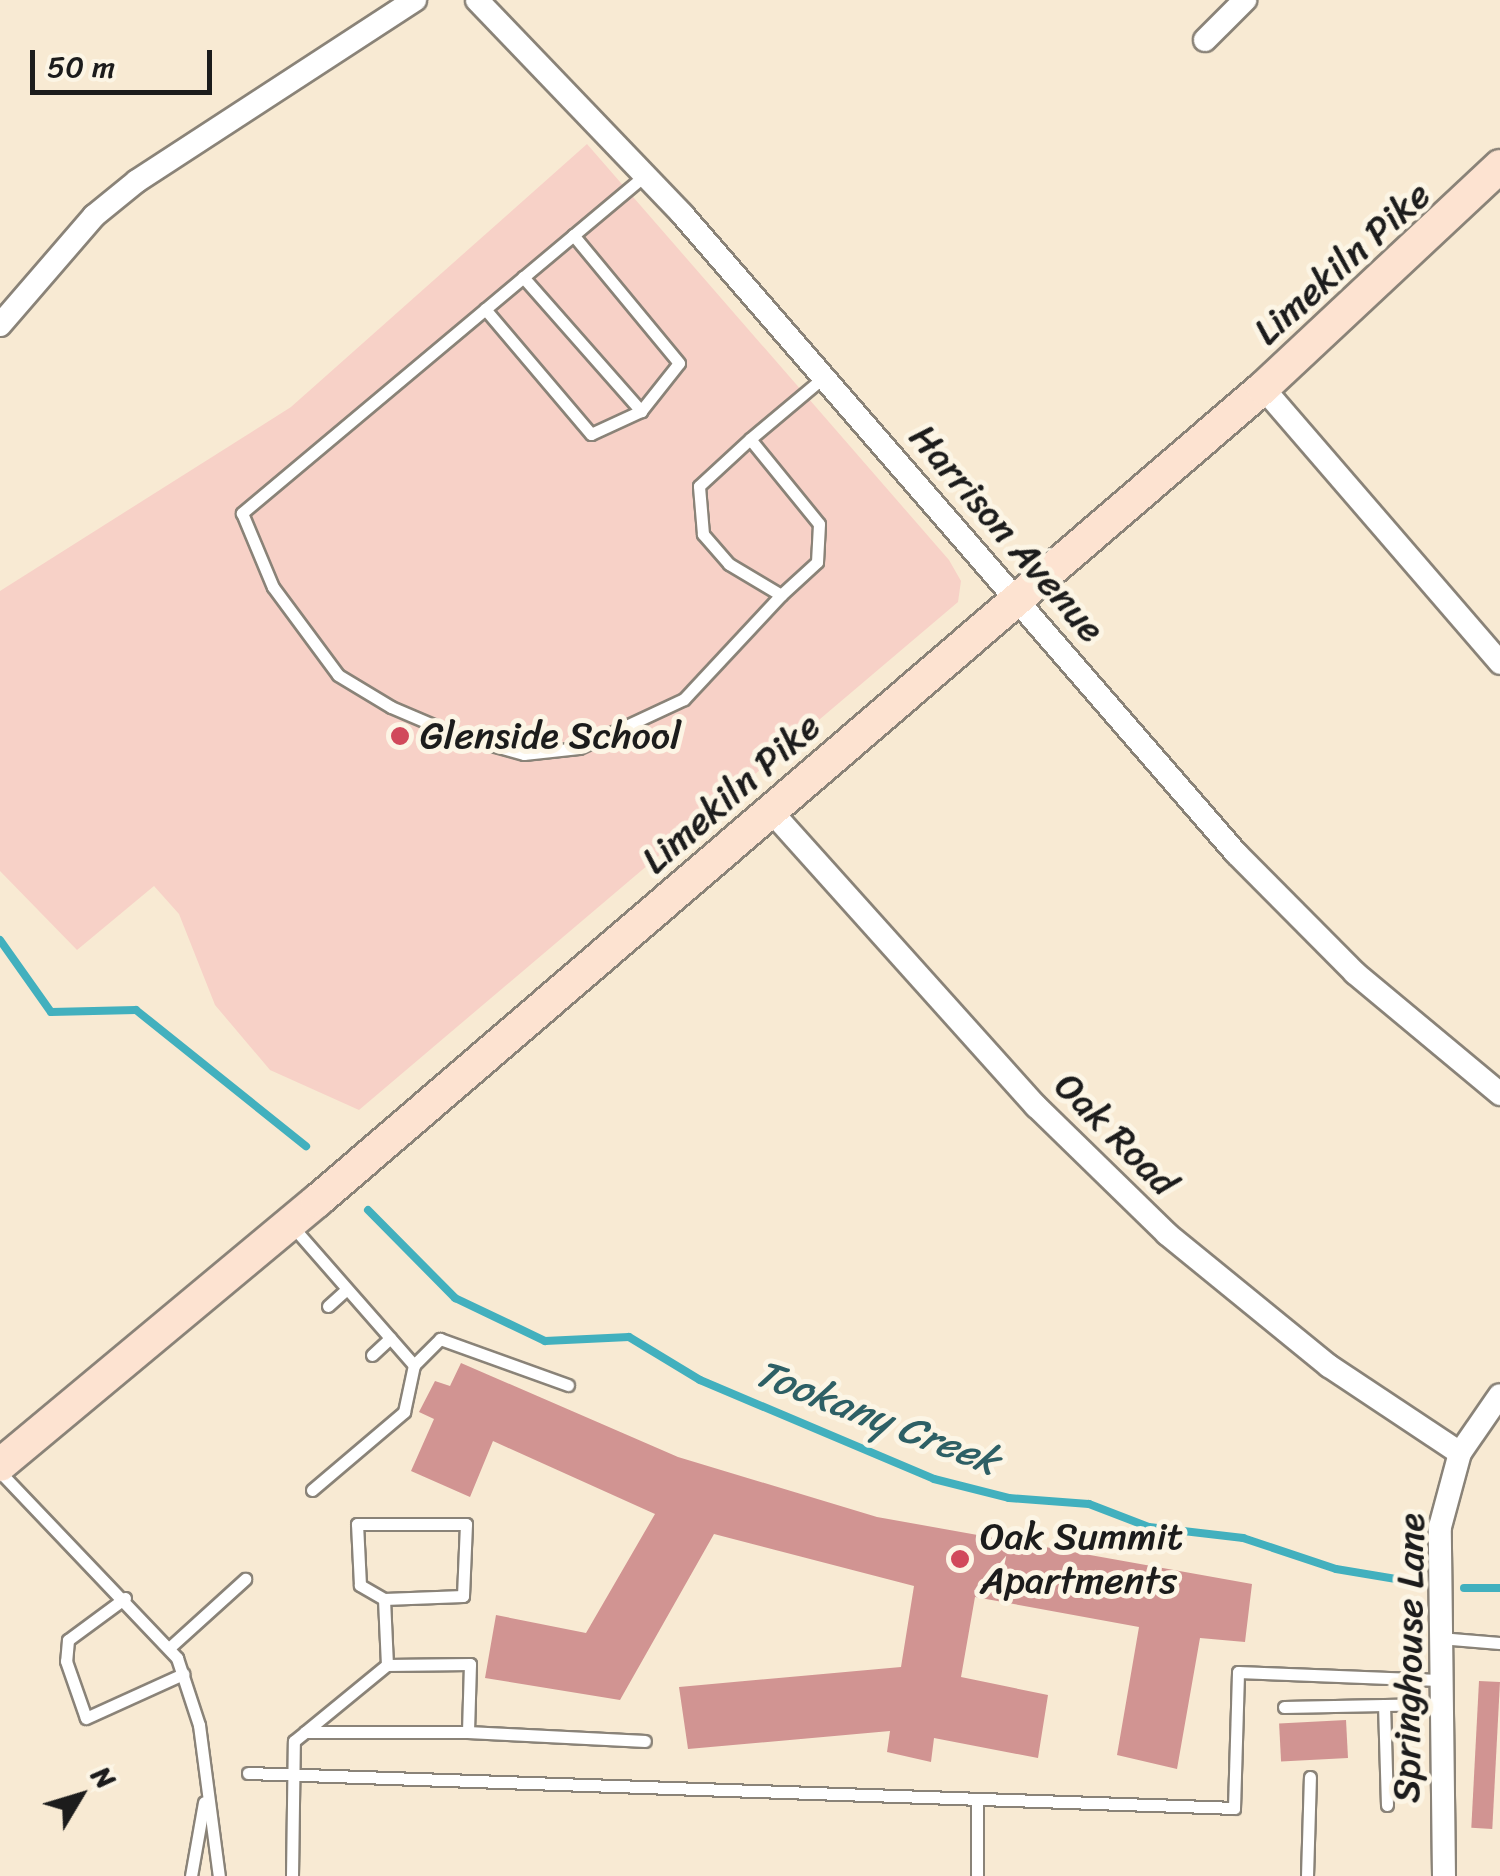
<!DOCTYPE html>
<style>
body{margin:0}
#map{position:relative;width:1500px;height:1876px;overflow:hidden;background:#f8ead3;font-family:Sriracha,sans-serif}
div>[style]{position:absolute}
.built>*{inset:0;background:#f7d1c7}
.stream>*{height:8px;margin:-4px;padding:0 4px;transform-origin:4px;border-radius:4px;background:#42b0be}
.building>*{inset:0;background:#d19492;transform-origin:0 0}
.roads{filter:drop-shadow(2px 0 #8a8378) drop-shadow(-2px 0 #8a8378) drop-shadow(0 2px #8a8378) drop-shadow(0 -2px #8a8378)}
.lane>*{height:11px;margin:-5.5px;padding:0 5.5px;transform-origin:5.5px;border-radius:5.5px;background:#fff}
.street>*{height:22px;margin:-11px;padding:0 11px;transform-origin:11px;border-radius:11px;background:#fff}
.secondary>*{height:32px;margin:-16px;padding:0 16px;transform-origin:16px;border-radius:16px;background:#fde3d1}
.dots>*{width:28px;height:28px;translate:-50% -50%;box-sizing:border-box;border:5px solid #fcf5e5;border-radius:50%}
span{translate:-50% -50%;white-space:nowrap;text-align:center;line-height:1.15;-webkit-text-stroke:10px #fcf5e5;paint-order:stroke}
.street-label{font-size:38px;color:#1c1c1c}
.poi-label{font-size:38px;color:#1c1c1c}
.left{translate:0 -50%;text-align:left}
.water-label{font-size:40px;color:#2d5f65;font-style:italic}
.north{position:absolute;left:30px;top:1746px;width:100px;height:100px;-webkit-text-stroke:8px #fcf5e5;paint-order:stroke;rotate:52deg;font-size:28px;font-weight:700;line-height:40px;text-align:center;color:#1c1c1c}
.north::after{content:'';display:block;margin:auto;width:35px;height:45px;background:#1c1c1c;clip-path:polygon(50% 0,100% 100%,50% 72%,0 100%)}
.scale{position:absolute;left:30px;top:50px;width:182px;height:45px;box-sizing:border-box;border:5px solid #1c1c1c;border-top:0;padding-left:12px;font-size:30px;line-height:35px;white-space:nowrap;color:#1c1c1c;-webkit-text-stroke:8px #fcf5e5;paint-order:stroke}
</style>
<div id="map">
<div class="built">
<i style="clip-path:polygon(587px 144px,949px 560px,961px 581px,958px 602px,359px 1110px,270px 1070px,215px 1005px,179px 914px,154px 886px,77px 950px,0 871px,0 591px,291px 407px)"></i>
</div>
<div class="stream">
<i style="left:0;top:940px;width:88px;rotate:54.7deg"></i>
<i style="left:51px;top:1012px;width:85px;rotate:-1.3deg"></i>
<i style="left:136px;top:1010px;width:218px;rotate:38.7deg"></i>
<i style="left:368px;top:1210px;width:124px;rotate:45.3deg"></i>
<i style="left:455px;top:1298px;width:100px;rotate:25.5deg"></i>
<i style="left:545px;top:1341px;width:84px;rotate:-2.7deg"></i>
<i style="left:629px;top:1337px;width:83px;rotate:31.2deg"></i>
<i style="left:700px;top:1380px;width:254px;rotate:22.9deg"></i>
<i style="left:934px;top:1479px;width:77px;rotate:14.2deg"></i>
<i style="left:1009px;top:1498px;width:80px;rotate:4.3deg"></i>
<i style="left:1089px;top:1504px;width:64px;rotate:21deg"></i>
<i style="left:1149px;top:1527px;width:95px;rotate:6.7deg"></i>
<i style="left:1243px;top:1538px;width:98px;rotate:18.4deg"></i>
<i style="left:1336px;top:1569px;width:79px;rotate:9.5deg"></i>
<i style="left:1464px;top:1588px;width:36px"></i>
</div>
<div class="building">
<i style="clip-path:polygon(461px 1363px,678px 1457px,877px 1517px,1252px 1584px,1245px 1642px,1200px 1638px,1177px 1769px,1117px 1755px,1139px 1627px,975px 1597px,961px 1677px,1048px 1695px,1038px 1758px,934px 1738px,931px 1762px,887px 1752px,890px 1731px,688px 1749px,679px 1687px,901px 1667px,914px 1586px,714px 1534px,620px 1700px,485px 1678px,496px 1615px,586px 1633px,655px 1514px,493px 1441px,470px 1497px,411px 1471px,434px 1419px,419px 1412px,435px 1381px,450px 1386px)"></i>
<i style="left:1479px;top:1681px;width:21px;height:147px;rotate:3deg"></i>
<i style="left:1346px;top:1720px;width:38px;height:67px;rotate:87deg"></i>
</div>
<div class="roads">
<div class="lane">
<i style="left:644px;top:176px;width:525px;rotate:140.03deg"></i>
<i style="left:242px;top:513px;width:80px;rotate:67.3deg"></i>
<i style="left:273px;top:587px;width:109px;rotate:53.5deg"></i>
<i style="left:338px;top:675px;width:62px;rotate:31.1deg"></i>
<i style="left:391px;top:707px;width:74px;rotate:23.1deg"></i>
<i style="left:459px;top:736px;width:67px;rotate:15.5deg"></i>
<i style="left:524px;top:754px;width:55px;rotate:-6.2deg"></i>
<i style="left:579px;top:748px;width:116px;rotate:-25deg"></i>
<i style="left:684px;top:699px;width:142px;rotate:-47deg"></i>
<i style="left:523px;top:277px;width:179px;rotate:48.6deg"></i>
<i style="left:485px;top:309px;width:164px;rotate:49.7deg"></i>
<i style="left:591px;top:434px;width:55px;rotate:-24.7deg"></i>
<i style="left:641px;top:411px;width:61px;rotate:-51.6deg"></i>
<i style="left:679px;top:363px;width:166px;rotate:-129.6deg"></i>
<i style="left:750px;top:439px;width:109px;rotate:50.9deg"></i>
<i style="left:819px;top:524px;width:38px;rotate:93deg"></i>
<i style="left:817px;top:562px;width:49px;rotate:137.5deg"></i>
<i style="left:781px;top:595px;width:61px;rotate:-149.2deg"></i>
<i style="left:729px;top:564px;width:40px;rotate:-131deg"></i>
<i style="left:703px;top:534px;width:48px;rotate:-94.8deg"></i>
<i style="left:699px;top:486px;width:69px;rotate:-42.7deg"></i>
<i style="left:750px;top:439px;width:97px;rotate:-40deg"></i>
<i style="left:293px;top:1227px;width:184px;rotate:48.8deg"></i>
<i style="left:328px;top:1306px;width:25px;rotate:-42deg"></i>
<i style="left:372px;top:1355px;width:25px;rotate:-43deg"></i>
<i style="left:0;top:1472px;width:257px;rotate:46.4deg"></i>
<i style="left:177px;top:1658px;width:71px;rotate:71.8deg"></i>
<i style="left:199px;top:1725px;width:152px;rotate:82.5deg"></i>
<i style="left:312px;top:1490px;width:121px;rotate:-40.3deg"></i>
<i style="left:404px;top:1412px;width:48px;rotate:-78deg"></i>
<i style="left:414px;top:1365px;width:37px;rotate:-45deg"></i>
<i style="left:440px;top:1339px;width:136px;rotate:19.8deg"></i>
<i style="left:125px;top:1598px;width:71px;rotate:143.6deg"></i>
<i style="left:68px;top:1640px;width:21px;rotate:95deg"></i>
<i style="left:66px;top:1661px;width:60px;rotate:70.7deg"></i>
<i style="left:86px;top:1718px;width:107px;rotate:-24.4deg"></i>
<i style="left:384px;top:1599px;width:28px;rotate:-150deg"></i>
<i style="left:360px;top:1585px;width:61px;rotate:-92.8deg"></i>
<i style="left:357px;top:1524px;width:109px"></i>
<i style="left:466px;top:1524px;width:72px;rotate:92.4deg"></i>
<i style="left:463px;top:1596px;width:79px;rotate:177.8deg"></i>
<i style="left:384px;top:1599px;width:66px;rotate:87.4deg"></i>
<i style="left:1439px;top:1638px;width:61px;rotate:4.7deg"></i>
<i style="left:169px;top:1648px;width:103px;rotate:-42.2deg"></i>
<i style="left:1284px;top:1707px;width:100px;rotate:-1.1deg"></i>
<i style="left:468px;top:1732px;width:177px;rotate:2.9deg"></i>
<i style="left:248px;top:1773px;width:987px;rotate:2.03deg"></i>
<i style="left:1234px;top:1808px;width:136px;rotate:-88.3deg"></i>
<i style="left:1238px;top:1672px;width:201px;rotate:2.3deg"></i>
<i style="left:977px;top:1799px;width:77px;rotate:90deg"></i>
<i style="left:1387px;top:1805px;width:100px;rotate:-91.7deg"></i>
<i style="left:1384px;top:1705px;width:56px;rotate:-1deg"></i>
<i style="left:191px;top:1876px;width:75px;rotate:-80deg"></i>
<i style="left:292px;top:1876px;width:135px;rotate:-89.2deg"></i>
<i style="left:294px;top:1741px;width:14px;rotate:-39deg"></i>
<i style="left:305px;top:1732px;width:106px;rotate:-39.3deg"></i>
<i style="left:387px;top:1665px;width:83px;rotate:-0.7deg"></i>
<i style="left:470px;top:1664px;width:68px;rotate:91.7deg"></i>
<i style="left:468px;top:1732px;width:163px;rotate:180deg"></i>
<i style="left:1307px;top:1876px;width:99px;rotate:-88.3deg"></i>
</div>
<div class="street">
<i style="left:477px;top:0;width:296px;rotate:46.2deg"></i>
<i style="left:682px;top:214px;width:846px;rotate:49.08deg"></i>
<i style="left:1236px;top:853px;width:169px;rotate:45.2deg"></i>
<i style="left:1355px;top:973px;width:189px;rotate:39.8deg"></i>
<i style="left:1205px;top:40px;width:57px;rotate:-45deg"></i>
<i style="left:0;top:325px;width:144px;rotate:-49.2deg"></i>
<i style="left:94px;top:216px;width:55px;rotate:-39.1deg"></i>
<i style="left:137px;top:181px;width:332px;rotate:-33.1deg"></i>
<i style="left:1263px;top:388px;width:363px;rotate:49.2deg"></i>
<i style="left:771px;top:811px;width:397px;rotate:48.1deg"></i>
<i style="left:1036px;top:1106px;width:183px;rotate:44.3deg"></i>
<i style="left:1167px;top:1234px;width:209px;rotate:39.2deg"></i>
<i style="left:1329px;top:1366px;width:157px;rotate:33.6deg"></i>
<i style="left:1444px;top:1876px;width:349px;rotate:-90.7deg"></i>
<i style="left:1440px;top:1527px;width:77px;rotate:-74.9deg"></i>
<i style="left:1460px;top:1453px;width:70px;rotate:-55.4deg"></i>
</div>
<div class="secondary">
<i style="left:0;top:1465px;width:413px;rotate:-39.8deg"></i>
<i style="left:317px;top:1201px;width:1247px;rotate:-40.68deg"></i>
<i style="left:1263px;top:388px;width:325px;rotate:-43.1deg"></i>
</div>
</div>
<div class="dots">
<i style="left:400px;top:736px;background:#d1495b"></i>
<i style="left:960px;top:1559px;background:#d1495b"></i>
</div>
<div class="street-label">
<span style="left:1342px;top:263px;rotate:-42deg">Limekiln Pike</span>
<span style="left:1007px;top:533px;rotate:49deg">Harrison Avenue</span>
<span style="left:731px;top:793px;rotate:-41deg">Limekiln Pike</span>
<span style="left:1116px;top:1134px;rotate:45deg">Oak Road</span>
<span style="left:1409px;top:1658px;rotate:-89deg">Springhouse Lane</span>
</div>
<div class="poi-label">
<span class="left" style="left:420px;top:736px">Glenside School</span>
<span class="left" style="left:980px;top:1559px">Oak Summit<br>Apartments</span>
</div>
<div class="water-label">
<span style="left:877px;top:1417px;rotate:21deg">Tookany Creek</span>
</div>
<div class="north">N</div>
<div class="scale">50 m</div>
</div>
